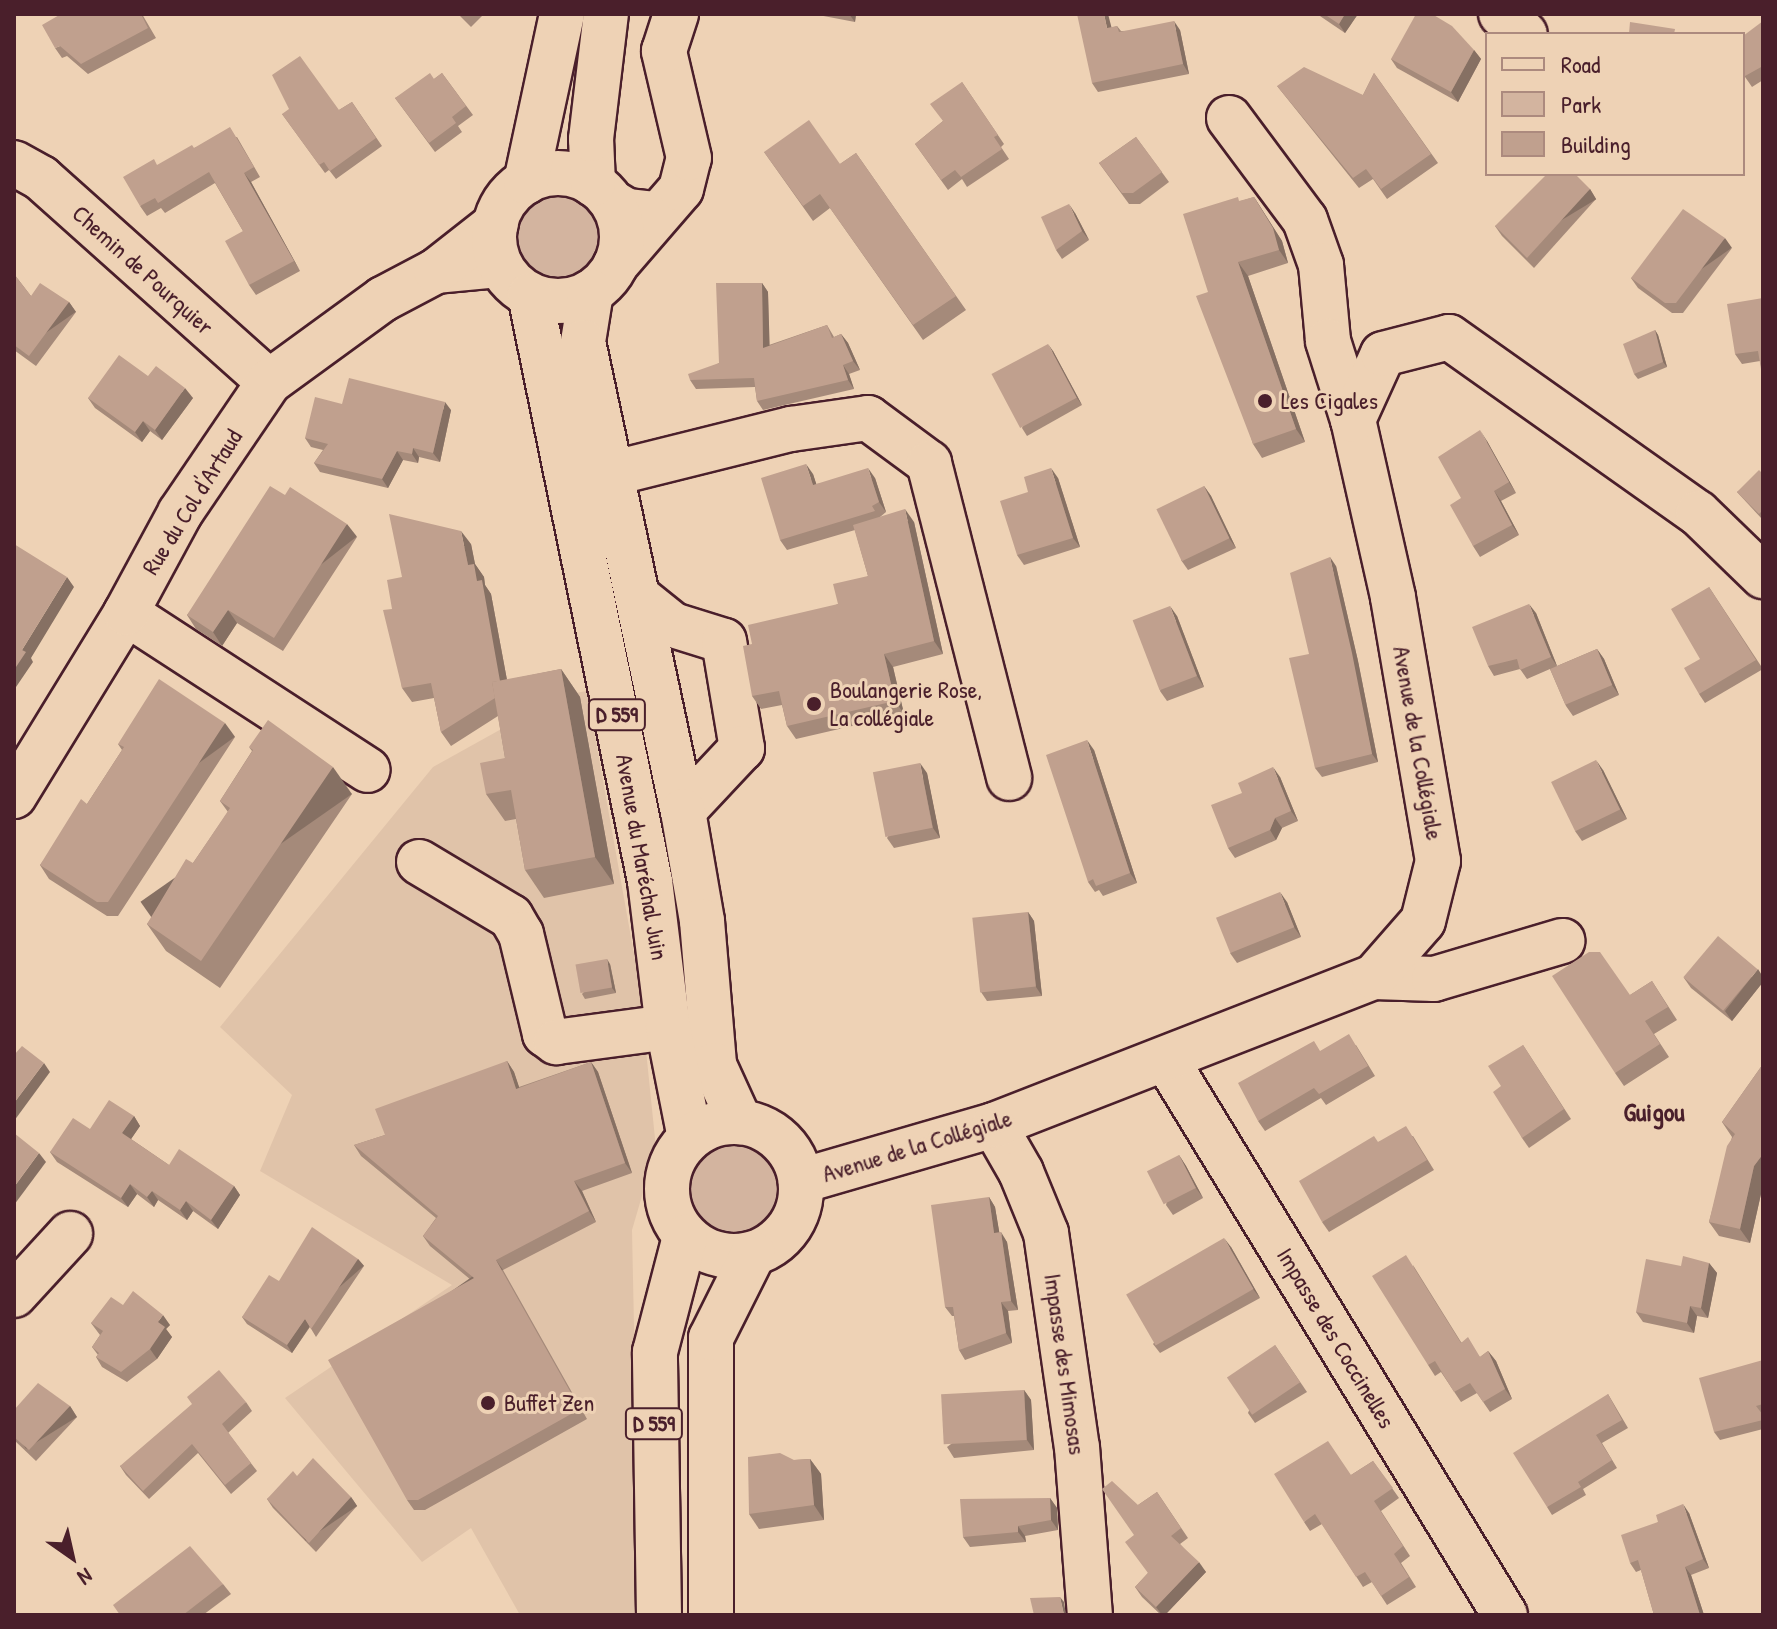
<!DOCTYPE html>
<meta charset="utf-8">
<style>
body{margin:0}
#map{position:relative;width:1777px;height:1629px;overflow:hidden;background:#eed2b5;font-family:"Patrick Hand",sans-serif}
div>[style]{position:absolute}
.built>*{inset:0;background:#e0c3a9}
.green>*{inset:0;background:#d3b49f}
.round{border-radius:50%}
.roads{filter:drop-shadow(2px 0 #4a1f2b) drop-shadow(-2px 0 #4a1f2b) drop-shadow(0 2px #4a1f2b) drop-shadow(0 -2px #4a1f2b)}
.minor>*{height:44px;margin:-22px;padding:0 22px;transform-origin:22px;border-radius:22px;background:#eed2b5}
.major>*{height:44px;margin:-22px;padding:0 22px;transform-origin:22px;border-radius:22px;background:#eed2b5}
.major>.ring{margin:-22px;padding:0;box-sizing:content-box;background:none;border:44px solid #eed2b5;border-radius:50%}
.wall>*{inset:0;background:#a58a7a}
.shaded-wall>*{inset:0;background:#867063;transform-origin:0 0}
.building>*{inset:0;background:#c0a08e;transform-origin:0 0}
.dots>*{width:22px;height:22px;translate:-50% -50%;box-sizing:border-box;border:4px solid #eed2b5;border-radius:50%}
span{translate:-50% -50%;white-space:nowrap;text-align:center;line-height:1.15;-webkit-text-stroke:6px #eed2b5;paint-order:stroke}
.shield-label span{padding:2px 6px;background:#eed2b5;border:2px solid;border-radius:6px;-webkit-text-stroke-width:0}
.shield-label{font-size:22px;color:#4a1f2b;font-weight:700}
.street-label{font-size:24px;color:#4a1f2b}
.poi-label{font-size:24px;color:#4a1f2b}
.left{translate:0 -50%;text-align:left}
.neighbourhood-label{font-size:26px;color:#4a1f2b;font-weight:700}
.frame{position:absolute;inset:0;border:16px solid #4a1f2b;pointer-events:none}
.legend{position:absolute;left:1485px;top:32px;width:260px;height:144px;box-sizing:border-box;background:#eed2b5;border:2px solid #ac8a7e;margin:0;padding:10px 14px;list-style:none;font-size:24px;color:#4a1f2b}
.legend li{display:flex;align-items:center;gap:16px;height:40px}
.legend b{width:40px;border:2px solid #ac8a7e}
.north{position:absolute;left:32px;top:1517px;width:80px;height:80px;-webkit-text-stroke:6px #eed2b5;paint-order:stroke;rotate:146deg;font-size:22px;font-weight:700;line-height:32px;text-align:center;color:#4a1f2b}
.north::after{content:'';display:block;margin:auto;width:28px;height:36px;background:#4a1f2b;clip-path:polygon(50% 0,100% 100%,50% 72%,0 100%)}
</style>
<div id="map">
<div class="built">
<i style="clip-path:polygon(587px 691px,639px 982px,656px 1148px,632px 1230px,640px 1615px,520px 1615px,471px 1528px,422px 1562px,285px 1398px,452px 1285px,260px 1171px,292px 1095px,220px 1027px,433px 767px,505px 727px,512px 704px)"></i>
</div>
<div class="green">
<i style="clip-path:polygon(559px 173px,577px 176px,612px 202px,621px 246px,576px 299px,561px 301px,545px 300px,514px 285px,498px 212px,509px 195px,542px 175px)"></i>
<i class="round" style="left:667px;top:1123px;width:134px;height:134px"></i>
</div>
<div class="roads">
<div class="minor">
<i style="left:1501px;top:14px;width:31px;rotate:40deg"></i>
<i style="left:1229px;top:118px;width:127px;rotate:53.3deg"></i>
<i style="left:1305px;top:220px;width:48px;rotate:70.4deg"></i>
<i style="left:1321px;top:265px;width:76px;rotate:84.7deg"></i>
<i style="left:1328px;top:341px;width:83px;rotate:72.4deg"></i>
<i style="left:14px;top:163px;width:31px;rotate:29deg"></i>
<i style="left:41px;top:178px;width:306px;rotate:41.8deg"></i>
<i style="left:612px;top:202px;width:17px;rotate:31deg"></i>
<i style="left:627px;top:211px;width:29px;rotate:6deg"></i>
<i style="left:616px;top:264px;width:99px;rotate:-49.1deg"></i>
<i style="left:681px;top:189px;width:32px;rotate:-76deg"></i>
<i style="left:689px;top:158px;width:110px;rotate:-103.2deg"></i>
<i style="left:664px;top:51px;width:39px;rotate:-72deg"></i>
<i style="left:436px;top:271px;width:64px;rotate:-5.4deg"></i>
<i style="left:610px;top:474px;width:187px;rotate:-14deg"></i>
<i style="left:791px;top:429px;width:78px;rotate:-8.1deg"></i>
<i style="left:868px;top:418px;width:76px;rotate:36.4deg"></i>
<i style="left:929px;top:463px;width:325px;rotate:75.7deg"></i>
<i style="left:637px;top:596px;width:46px;rotate:38.9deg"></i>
<i style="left:673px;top:625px;width:53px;rotate:17.4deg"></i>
<i style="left:724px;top:641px;width:109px;rotate:80.5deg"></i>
<i style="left:742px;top:748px;width:86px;rotate:133.1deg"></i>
<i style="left:126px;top:613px;width:288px;rotate:33deg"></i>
<i style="left:14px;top:796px;width:215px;rotate:-58.5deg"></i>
<i style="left:126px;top:613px;width:114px;rotate:-61.6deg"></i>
<i style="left:180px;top:513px;width:158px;rotate:-55.8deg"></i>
<i style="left:269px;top:382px;width:141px;rotate:-36.1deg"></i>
<i style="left:383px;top:299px;width:60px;rotate:-27.8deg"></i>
<i style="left:436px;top:271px;width:76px;rotate:-38.1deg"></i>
<i style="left:419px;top:862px;width:107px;rotate:30.9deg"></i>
<i style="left:511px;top:917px;width:20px;rotate:60deg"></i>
<i style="left:521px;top:934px;width:103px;rotate:76.5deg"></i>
<i style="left:545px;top:1034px;width:14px;rotate:36deg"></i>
<i style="left:556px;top:1042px;width:113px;rotate:-7.6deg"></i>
<i style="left:1374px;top:977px;width:60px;rotate:1.9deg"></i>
<i style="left:1434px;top:979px;width:134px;rotate:-16.5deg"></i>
<i style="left:1167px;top:1061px;width:649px;rotate:58.61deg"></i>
<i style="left:994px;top:1125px;width:54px;rotate:60.1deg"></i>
<i style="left:1021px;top:1172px;width:66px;rotate:67.7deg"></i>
<i style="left:1046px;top:1233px;width:216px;rotate:81.8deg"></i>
<i style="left:1077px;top:1447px;width:169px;rotate:85.6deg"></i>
<i style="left:801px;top:1181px;width:201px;rotate:-16.2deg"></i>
<i style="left:994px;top:1125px;width:408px;rotate:-21.3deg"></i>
<i style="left:1374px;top:977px;width:74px;rotate:-48.8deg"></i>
<i style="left:1423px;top:921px;width:62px;rotate:-76deg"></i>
<i style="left:1438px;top:861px;width:268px;rotate:-99.7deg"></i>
<i style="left:1393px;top:597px;width:181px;rotate:-102.7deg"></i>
<i style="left:1353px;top:420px;width:72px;rotate:-65.6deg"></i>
<i style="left:1383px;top:354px;width:68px;rotate:-14.4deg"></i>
<i style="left:1449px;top:337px;width:305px;rotate:35.3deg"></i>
<i style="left:1698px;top:513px;width:91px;rotate:44.1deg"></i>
<i style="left:14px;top:1295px;width:83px;rotate:-47.4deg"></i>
</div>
<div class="major">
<i class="ring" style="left:494px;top:173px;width:84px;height:84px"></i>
<i style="left:526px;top:182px;width:172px;rotate:-77.9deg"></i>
<i style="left:593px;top:184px;width:45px;rotate:-92.5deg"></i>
<i style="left:591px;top:139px;width:126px;rotate:-83.2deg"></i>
<i style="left:591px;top:292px;width:51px;rotate:99.1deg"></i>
<i style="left:583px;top:342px;width:480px;rotate:78deg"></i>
<i style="left:683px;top:811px;width:112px;rotate:80.2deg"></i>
<i style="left:702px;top:921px;width:144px;rotate:85.2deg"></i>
<i style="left:714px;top:1065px;width:63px;rotate:65.5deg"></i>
<i style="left:530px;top:295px;width:598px;rotate:78.43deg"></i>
<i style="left:650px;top:881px;width:147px;rotate:83deg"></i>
<i style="left:668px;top:1027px;width:113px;rotate:78.8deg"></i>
<i class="ring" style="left:667px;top:1122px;width:90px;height:90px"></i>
<i style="left:659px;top:1615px;width:263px;rotate:-90.9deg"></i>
<i style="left:655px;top:1352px;width:119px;rotate:-75.4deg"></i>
<i style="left:711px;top:1615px;width:277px;rotate:-90deg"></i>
<i style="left:711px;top:1338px;width:94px;rotate:-63.4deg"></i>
</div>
</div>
<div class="wall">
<i style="clip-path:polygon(142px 14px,156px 38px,88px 74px,67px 56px,62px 58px,55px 48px)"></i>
<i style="clip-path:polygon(458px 14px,484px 14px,471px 27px)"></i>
<i style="clip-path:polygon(813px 14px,856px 14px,855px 22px)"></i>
<i style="clip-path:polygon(1317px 14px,1358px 14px,1345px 33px)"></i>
<i style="clip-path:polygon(1763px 21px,1763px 80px,1752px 87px,1743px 74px)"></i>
<i style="clip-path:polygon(1117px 26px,1121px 31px,1180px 30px,1189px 74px,1098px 92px,1092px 83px,1111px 28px)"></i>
<i style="clip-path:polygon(1474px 50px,1481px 59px,1458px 102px,1397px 68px,1391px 59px)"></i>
<i style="clip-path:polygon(442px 73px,473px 115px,458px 126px,462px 132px,435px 152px,395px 98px,434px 79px)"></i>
<i style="clip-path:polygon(1374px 73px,1438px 163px,1387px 199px,1373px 179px,1359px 188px,1277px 86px,1363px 95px)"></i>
<i style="clip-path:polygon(962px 82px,1004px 144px,1001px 147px,1009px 159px,967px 187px,962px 179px,948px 190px,915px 144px,943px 121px)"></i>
<i style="clip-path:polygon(352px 102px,382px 146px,336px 179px,329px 170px,325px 173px,282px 114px,339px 110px)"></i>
<i style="clip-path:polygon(237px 137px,260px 177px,251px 182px,300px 271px,256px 295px,249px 285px,243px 231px,215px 183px,165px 213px,161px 208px,147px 216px,140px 206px,194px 148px)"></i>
<i style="clip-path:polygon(1136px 137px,1169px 182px,1140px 204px,1129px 204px,1099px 163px)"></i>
<i style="clip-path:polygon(764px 152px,840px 164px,856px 153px,966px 310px,923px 340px,830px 208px,813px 221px)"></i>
<i style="clip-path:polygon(1590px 189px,1596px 199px,1534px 268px,1502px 236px,1495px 226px)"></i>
<i style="clip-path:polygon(1254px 197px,1282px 241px,1288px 263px,1248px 276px,1305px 442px,1262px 458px,1253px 444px,1208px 292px,1241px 201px)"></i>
<i style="clip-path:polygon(1075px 213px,1089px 240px,1062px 259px,1056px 250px)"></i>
<i style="clip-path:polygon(1732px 248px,1683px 313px,1672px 313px,1638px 288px,1631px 278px)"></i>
<i style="clip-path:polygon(14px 274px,31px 296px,69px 302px,76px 312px,36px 366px,14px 350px)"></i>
<i style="clip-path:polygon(762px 283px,768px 292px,769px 345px,827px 325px,834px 337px,841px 334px,848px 343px,860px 370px,849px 374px,854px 389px,763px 410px,757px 401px,755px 387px,696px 389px,690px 380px,719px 363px)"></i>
<i style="clip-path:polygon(1763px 298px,1763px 376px,1760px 361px,1742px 364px,1735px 354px)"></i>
<i style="clip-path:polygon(1655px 330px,1658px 335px,1667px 367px,1638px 379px,1634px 374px)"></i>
<i style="clip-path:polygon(1053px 351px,1082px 405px,1027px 436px,1022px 428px)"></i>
<i style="clip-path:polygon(148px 376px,193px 398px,162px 440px,150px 431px,142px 442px,95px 408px,88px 398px)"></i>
<i style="clip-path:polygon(342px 404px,451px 410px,440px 462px,419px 457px,418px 463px,403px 460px,388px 488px,320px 472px,314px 463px,323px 450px,311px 447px,305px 438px)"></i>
<i style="clip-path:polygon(1487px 441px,1516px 493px,1501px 501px,1519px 535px,1480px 557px,1473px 546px,1461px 498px)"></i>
<i style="clip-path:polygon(813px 474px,816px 484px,875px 478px,886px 512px,880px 517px,914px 522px,943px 654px,893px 667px,904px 714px,796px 739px,787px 726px,782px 705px,761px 709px,752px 696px,752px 644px,838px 604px,868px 576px,855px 530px,787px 550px,780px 540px)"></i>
<i style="clip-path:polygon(1763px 474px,1763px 519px,1762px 519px,1737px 492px)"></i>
<i style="clip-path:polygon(1058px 478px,1080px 547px,1024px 565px,1017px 555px)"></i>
<i style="clip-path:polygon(1204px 486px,1211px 496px,1236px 548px,1188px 570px,1181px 560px)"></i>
<i style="clip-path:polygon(285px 495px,357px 537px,283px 651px,237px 623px,222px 646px,196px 629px,187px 615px)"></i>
<i style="clip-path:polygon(471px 544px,475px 564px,484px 577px,485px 585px,491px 594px,507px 680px,561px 669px,580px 697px,614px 884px,544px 898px,525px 870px,516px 819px,505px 821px,486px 794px,505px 758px,498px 716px,451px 746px,441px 732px,434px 698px,412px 702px,402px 688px,392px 609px,402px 577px)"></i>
<i style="clip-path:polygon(1336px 566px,1358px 661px,1378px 762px,1322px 777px,1315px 768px,1309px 654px)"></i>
<i style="clip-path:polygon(1709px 587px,1763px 669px,1705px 703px,1699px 694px,1700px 659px)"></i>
<i style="clip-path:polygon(1536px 613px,1557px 666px,1597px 649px,1604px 659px,1619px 695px,1573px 716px,1566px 706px,1550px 669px,1527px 679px,1520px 669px,1494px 676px,1488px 666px)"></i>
<i style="clip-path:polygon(1177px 616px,1204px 687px,1167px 701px,1160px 691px)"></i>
<i style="clip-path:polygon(235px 737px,118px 916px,107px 916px,49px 879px,40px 865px,87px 804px,122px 750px,118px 744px)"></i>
<i style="clip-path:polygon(249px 747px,352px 794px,220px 988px,166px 951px,147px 924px,193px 863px,228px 812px,220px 801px,252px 751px)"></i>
<i style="clip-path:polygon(1094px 750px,1137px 883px,1103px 896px,1099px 890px,1095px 892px,1088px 882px)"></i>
<i style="clip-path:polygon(1603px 770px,1627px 819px,1582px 841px,1575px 831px)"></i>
<i style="clip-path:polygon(927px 773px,940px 838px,894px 848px,887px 838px)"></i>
<i style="clip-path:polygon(1280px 777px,1298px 821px,1282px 828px,1276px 840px,1235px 858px,1228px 848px)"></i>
<i style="clip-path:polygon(1287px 902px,1301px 937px,1237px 963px,1230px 953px)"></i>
<i style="clip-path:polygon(1028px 912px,1034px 921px,1042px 996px,987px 1001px,981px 992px)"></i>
<i style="clip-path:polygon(610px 964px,616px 993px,585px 999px,582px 994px)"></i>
<i style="clip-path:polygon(1763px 977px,1763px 982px,1732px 1021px,1691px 988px,1684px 978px)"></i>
<i style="clip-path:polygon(1652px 981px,1677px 1020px,1654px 1034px,1669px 1057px,1624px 1086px,1615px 1073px,1630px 995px)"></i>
<i style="clip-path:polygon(1356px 1045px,1375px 1076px,1326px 1105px,1321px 1098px,1265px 1131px,1258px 1121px,1321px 1051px)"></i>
<i style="clip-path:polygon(1523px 1045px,1571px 1119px,1529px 1148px,1522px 1138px,1501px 1086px)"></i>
<i style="clip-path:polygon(507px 1061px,514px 1072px,519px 1087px,591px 1062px,598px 1072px,632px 1173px,582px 1191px,596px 1222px,503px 1270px,587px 1419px,425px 1510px,414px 1510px,407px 1500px,471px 1280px,430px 1246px,423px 1236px,436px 1218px,361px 1156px,354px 1145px,385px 1135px)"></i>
<i style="clip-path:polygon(1763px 1064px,1763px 1185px,1750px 1243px,1719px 1236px,1709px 1222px,1732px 1137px,1722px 1122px)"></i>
<i style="clip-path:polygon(134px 1116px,140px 1126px,131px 1139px,169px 1165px,234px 1186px,240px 1195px,218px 1229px,193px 1211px,187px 1220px,158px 1200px,154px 1207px,137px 1194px,128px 1207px,57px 1162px,50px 1152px,90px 1129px)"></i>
<i style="clip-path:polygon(1413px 1136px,1434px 1170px,1329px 1232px,1322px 1222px,1378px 1142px)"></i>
<i style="clip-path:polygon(1179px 1155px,1186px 1166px,1203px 1198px,1173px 1215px,1166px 1205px)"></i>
<i style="clip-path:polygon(989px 1197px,995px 1207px,999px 1232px,1007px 1242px,1018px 1310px,1008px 1311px,1012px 1343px,965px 1360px,959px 1350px,954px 1316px,952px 1316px,945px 1307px)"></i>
<i style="clip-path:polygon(1231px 1247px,1260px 1298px,1160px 1353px,1153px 1344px)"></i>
<i style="clip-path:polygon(358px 1259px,364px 1266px,316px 1337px,310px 1327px,292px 1353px,247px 1324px,242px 1317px,279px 1281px)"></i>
<i style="clip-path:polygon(1709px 1263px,1717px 1273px,1708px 1318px,1697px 1316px,1694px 1333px,1643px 1322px,1636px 1312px)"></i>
<i style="clip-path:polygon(1413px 1265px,1461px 1342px,1480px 1357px,1488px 1351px,1496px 1361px,1512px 1399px,1490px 1412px,1477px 1393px,1461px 1402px,1441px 1372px,1435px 1376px,1428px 1365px)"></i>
<i style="clip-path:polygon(123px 1305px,170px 1325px,166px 1329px,172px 1337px,157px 1359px,127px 1382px,102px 1367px,96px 1357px,98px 1355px,92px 1347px,100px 1335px,91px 1323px)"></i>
<i style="clip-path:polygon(1275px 1345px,1307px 1392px,1255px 1423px,1248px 1413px)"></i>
<i style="clip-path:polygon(1763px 1360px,1763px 1429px,1720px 1440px,1714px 1432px)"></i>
<i style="clip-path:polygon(1024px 1390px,1031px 1400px,1034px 1450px,954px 1458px,947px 1447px)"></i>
<i style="clip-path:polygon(1608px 1394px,1628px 1428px,1602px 1443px,1617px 1468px,1583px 1489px,1586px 1495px,1552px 1515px,1547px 1507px)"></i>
<i style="clip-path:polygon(246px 1402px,252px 1411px,228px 1433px,257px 1471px,231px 1494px,198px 1453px,149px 1499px,126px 1475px,120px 1466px)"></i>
<i style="clip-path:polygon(70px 1406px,77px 1417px,36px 1461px,14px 1440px,14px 1410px)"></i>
<i style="clip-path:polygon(810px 1459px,821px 1474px,824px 1520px,759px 1529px,749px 1514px,794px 1460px)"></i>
<i style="clip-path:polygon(1373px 1461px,1399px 1498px,1381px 1511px,1410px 1556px,1401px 1563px,1416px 1587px,1387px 1605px,1372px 1582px,1363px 1587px,1322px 1524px,1310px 1531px,1304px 1522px,1351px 1475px)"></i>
<i style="clip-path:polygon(297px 1476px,351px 1497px,357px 1506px,316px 1552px,273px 1508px,267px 1499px)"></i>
<i style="clip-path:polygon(1157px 1492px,1188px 1538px,1180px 1544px,1206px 1572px,1165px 1615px,1161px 1615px,1142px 1597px,1135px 1587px,1148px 1573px,1138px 1505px)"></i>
<i style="clip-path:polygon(1050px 1498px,1057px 1508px,1058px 1530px,1025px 1536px,1026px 1542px,970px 1547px,963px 1537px)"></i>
<i style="clip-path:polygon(1689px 1513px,1709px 1568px,1691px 1575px,1704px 1615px,1654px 1615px,1641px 1570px,1636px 1572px,1630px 1563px,1658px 1522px)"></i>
<i style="clip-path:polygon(223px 1584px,231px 1594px,203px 1615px,120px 1615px)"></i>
</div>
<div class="shaded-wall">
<i style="clip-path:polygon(849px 14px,856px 14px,855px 22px)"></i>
<i style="clip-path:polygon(1104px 14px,1108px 14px,1114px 37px,1107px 28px)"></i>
<i style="clip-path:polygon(1345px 14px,1358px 14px,1345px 33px,1339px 24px)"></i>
<i style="clip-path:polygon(1174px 21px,1180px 30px,1189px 74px,1183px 64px)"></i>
<i style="clip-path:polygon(1474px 50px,1481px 59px,1458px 102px,1451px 92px)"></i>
<i style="clip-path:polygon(244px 173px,251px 182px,300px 271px,294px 261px)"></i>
<i style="left:1590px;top:189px;width:12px;height:93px;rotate:59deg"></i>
<i style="clip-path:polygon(1254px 197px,1282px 241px,1288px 263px,1279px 250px)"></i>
<i style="clip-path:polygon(1069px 204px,1075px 213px,1089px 240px,1082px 231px)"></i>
<i style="left:1725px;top:238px;width:12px;height:81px;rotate:55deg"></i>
<i style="clip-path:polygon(1238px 262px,1248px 276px,1305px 442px,1296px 429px)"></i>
<i style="clip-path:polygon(762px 283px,768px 292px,770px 357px,763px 348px)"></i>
<i style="left:69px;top:302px;width:12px;height:67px;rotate:55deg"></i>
<i style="clip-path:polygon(1655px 330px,1658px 335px,1667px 367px,1663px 362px)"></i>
<i style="clip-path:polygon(841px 334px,848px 343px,860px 370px,853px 361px)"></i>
<i style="clip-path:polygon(1048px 344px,1053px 351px,1082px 405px,1077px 398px)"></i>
<i style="clip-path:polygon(843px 365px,849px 374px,854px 389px,848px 380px)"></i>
<i style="clip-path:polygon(185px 388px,193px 398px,162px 440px,155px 430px)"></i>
<i style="clip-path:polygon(445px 402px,451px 410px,440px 462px,433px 453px)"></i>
<i style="clip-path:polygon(143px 421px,150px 431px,142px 442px,135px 432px)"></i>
<i style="clip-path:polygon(1480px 430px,1487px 441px,1516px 493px,1509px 482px)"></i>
<i style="clip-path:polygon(413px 448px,419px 457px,418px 463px,412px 454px)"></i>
<i style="clip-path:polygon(397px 451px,403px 460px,388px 488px,382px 479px)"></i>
<i style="clip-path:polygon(806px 464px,813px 474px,820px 495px,813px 485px)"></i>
<i style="clip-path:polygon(868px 468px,875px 478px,886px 512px,879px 502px)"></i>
<i style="clip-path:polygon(1051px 468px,1058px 478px,1080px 547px,1073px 538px)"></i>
<i style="clip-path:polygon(1204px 486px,1211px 496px,1236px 548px,1229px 538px)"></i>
<i style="clip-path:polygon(1494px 491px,1501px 501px,1519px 535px,1512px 525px)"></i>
<i style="clip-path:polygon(905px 509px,914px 522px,943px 654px,934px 641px)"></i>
<i style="left:347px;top:524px;width:16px;height:135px;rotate:52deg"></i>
<i style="clip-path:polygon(461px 531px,471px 544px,475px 564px,484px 577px,485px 585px,491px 594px,512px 707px,503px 693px,468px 565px)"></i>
<i style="clip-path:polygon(1330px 557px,1336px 566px,1358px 661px,1378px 762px,1372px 754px)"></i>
<i style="clip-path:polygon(67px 577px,74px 587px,31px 658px,33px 662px,14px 690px,14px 670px,22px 650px)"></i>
<i style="clip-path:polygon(1529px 604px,1536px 613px,1557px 666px,1551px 657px)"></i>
<i style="clip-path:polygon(1170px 606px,1177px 616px,1204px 687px,1197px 676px)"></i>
<i style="clip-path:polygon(228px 610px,237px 623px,222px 646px,213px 632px)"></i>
<i style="clip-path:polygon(1597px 649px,1604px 659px,1619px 695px,1612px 685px)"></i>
<i style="clip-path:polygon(884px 654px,893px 667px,904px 714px,895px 701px)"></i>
<i style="clip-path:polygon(561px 669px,580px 697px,614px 884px,595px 857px)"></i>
<i style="left:225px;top:723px;width:17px;height:214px;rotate:54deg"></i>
<i style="clip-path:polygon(1087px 740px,1094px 750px,1137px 883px,1130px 873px)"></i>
<i style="clip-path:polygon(1596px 760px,1603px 770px,1627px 819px,1620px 809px)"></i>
<i style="clip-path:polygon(920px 763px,927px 773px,940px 838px,933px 828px)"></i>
<i style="left:333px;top:767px;width:33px;height:235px;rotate:55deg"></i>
<i style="clip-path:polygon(1273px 767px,1280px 777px,1298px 821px,1291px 811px)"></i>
<i style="clip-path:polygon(1275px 818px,1282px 828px,1276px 840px,1270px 830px)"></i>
<i style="clip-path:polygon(1280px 892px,1287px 902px,1301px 937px,1294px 927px)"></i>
<i style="clip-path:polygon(1028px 912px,1034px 921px,1042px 996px,1036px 987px)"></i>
<i style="clip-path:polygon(607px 959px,610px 964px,616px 993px,612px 988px)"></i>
<i style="clip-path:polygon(1758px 969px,1763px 977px,1763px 982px,1732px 1021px,1725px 1011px)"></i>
<i style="clip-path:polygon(507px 1061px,514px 1072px,523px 1099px,516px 1089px)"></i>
<i style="clip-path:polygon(591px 1062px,598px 1072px,632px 1173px,625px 1163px)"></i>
<i style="clip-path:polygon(44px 1063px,50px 1072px,14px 1121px,14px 1103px)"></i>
<i style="clip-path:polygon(134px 1116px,140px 1126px,129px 1142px,122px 1133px)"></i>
<i style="clip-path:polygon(39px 1153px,46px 1162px,14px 1205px,14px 1187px)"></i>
<i style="clip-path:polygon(1763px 1154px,1763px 1185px,1750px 1243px,1740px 1229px,1754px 1166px)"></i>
<i style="clip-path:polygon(1179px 1155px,1186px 1166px,1203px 1198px,1196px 1188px)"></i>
<i style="clip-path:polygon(574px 1181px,582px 1191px,596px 1222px,589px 1211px)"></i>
<i style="clip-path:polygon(130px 1184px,137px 1194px,128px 1207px,121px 1198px)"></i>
<i style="clip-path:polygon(234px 1186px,240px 1195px,218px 1229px,211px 1220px)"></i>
<i style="clip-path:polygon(152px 1191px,158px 1200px,154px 1207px,147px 1197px)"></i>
<i style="clip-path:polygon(989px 1197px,995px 1207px,1001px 1242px,994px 1233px)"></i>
<i style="clip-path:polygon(186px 1201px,193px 1211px,187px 1220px,180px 1210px)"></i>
<i style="clip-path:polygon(1001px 1232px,1007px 1242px,1018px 1310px,1011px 1301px)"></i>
<i style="clip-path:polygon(1224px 1238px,1231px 1247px,1260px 1298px,1253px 1289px)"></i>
<i style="left:358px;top:1259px;width:9px;height:84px;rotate:49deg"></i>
<i style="left:496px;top:1260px;width:12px;height:171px;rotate:55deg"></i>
<i style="clip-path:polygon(1709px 1263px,1717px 1273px,1708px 1318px,1701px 1308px)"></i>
<i style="clip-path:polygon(1001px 1302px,1008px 1311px,1012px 1343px,1006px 1333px)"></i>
<i style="clip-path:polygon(1690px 1306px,1697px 1316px,1694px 1333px,1687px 1323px)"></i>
<i style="clip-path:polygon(163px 1315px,170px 1325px,166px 1329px,172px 1337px,157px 1359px,150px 1349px,158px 1322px)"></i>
<i style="clip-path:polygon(305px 1319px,310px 1326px,292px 1353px,287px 1345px)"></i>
<i style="clip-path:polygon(1488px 1351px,1496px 1361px,1512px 1399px,1505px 1389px)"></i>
<i style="clip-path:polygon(1024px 1390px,1031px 1400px,1034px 1450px,1027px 1440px)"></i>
<i style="left:70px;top:1406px;width:13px;height:60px;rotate:58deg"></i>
<i style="clip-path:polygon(810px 1459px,821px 1474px,824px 1520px,814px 1505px)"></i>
<i style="left:351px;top:1497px;width:11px;height:62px;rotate:56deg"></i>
<i style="clip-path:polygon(1050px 1498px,1057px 1508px,1058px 1530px,1051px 1520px)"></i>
<i style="clip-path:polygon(1683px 1504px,1689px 1513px,1709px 1568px,1703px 1559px)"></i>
<i style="clip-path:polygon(1018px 1526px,1025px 1536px,1026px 1542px,1018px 1532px)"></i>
<i style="clip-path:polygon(1199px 1562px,1206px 1572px,1165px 1615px,1162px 1615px,1156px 1607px)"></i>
<i style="clip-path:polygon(1685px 1567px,1691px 1575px,1704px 1615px,1700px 1615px)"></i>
<i style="clip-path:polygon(1060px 1597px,1064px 1602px,1066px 1615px,1064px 1615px)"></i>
</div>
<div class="building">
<i style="clip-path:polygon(61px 14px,141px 14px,148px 28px,81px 64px,60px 46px,55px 48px,42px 25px)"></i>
<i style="clip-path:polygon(1077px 14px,1104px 14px,1107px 28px,1117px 26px,1119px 32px,1174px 21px,1183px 64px,1092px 83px)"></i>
<i style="clip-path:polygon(1324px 14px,1345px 14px,1339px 24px)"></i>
<i style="clip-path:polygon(1416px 14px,1432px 14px,1452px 26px,1474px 50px,1451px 92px,1391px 59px)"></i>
<i style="clip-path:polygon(1763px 21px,1763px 66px,1745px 76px,1743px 74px,1743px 36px)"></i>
<i style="clip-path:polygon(1630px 22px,1675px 29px,1674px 34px,1629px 34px)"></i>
<i style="clip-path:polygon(300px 56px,339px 110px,352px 102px,376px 138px,330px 171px,324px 162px,319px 165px,282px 114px,289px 109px,272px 75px)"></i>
<i style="clip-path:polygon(1304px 67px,1363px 95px,1374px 73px,1431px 154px,1381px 189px,1366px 169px,1353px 178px,1277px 86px)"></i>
<i style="clip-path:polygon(430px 73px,434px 79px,442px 73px,466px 106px,452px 117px,456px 123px,429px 143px,395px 98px)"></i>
<i style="clip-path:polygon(962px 82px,998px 135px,994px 137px,1002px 149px,961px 177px,955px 170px,941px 180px,915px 144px,943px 121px,930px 104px)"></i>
<i style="clip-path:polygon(809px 120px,840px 164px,856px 153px,956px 296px,913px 325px,820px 194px,803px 206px,764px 152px)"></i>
<i style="clip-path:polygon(230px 127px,254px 167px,244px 173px,294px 261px,249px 285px,225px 241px,243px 231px,209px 172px,158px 203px,155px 198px,140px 206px,123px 177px,154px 159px,157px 165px,192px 145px,194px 148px)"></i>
<i style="clip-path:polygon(1136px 137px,1162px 172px,1133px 193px,1122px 193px,1099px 163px)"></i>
<i style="clip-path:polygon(1547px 174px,1575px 174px,1590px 189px,1527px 258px,1495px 226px)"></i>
<i style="clip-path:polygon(1238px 197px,1239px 201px,1254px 197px,1273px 228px,1279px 250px,1238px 262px,1296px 429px,1253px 444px,1196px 296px,1208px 292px,1183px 214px)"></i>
<i style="clip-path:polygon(1069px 204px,1082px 231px,1056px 250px,1041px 217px)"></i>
<i style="clip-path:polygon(1683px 209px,1725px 238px,1676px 303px,1665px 303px,1631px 278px)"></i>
<i style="clip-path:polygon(14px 274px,31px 296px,40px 283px,69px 302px,29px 356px,14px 345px)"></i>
<i style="clip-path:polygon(716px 283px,762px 283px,763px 348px,827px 325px,832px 338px,841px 334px,853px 361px,843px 365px,848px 380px,757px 401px,754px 378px,690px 380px,688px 374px,719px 363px)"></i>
<i style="clip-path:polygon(1763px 298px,1763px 374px,1762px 375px,1758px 351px,1735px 354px,1727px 304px)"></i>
<i style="clip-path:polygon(1655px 330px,1663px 362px,1634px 374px,1623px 344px)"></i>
<i style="left:1048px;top:344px;width:61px;height:64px;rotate:62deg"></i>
<i style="clip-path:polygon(119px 355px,148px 376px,156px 366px,185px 388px,155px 430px,143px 421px,135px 432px,88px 398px)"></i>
<i style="clip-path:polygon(349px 378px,445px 402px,433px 453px,413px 448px,412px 454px,397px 451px,382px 479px,314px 463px,328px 444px,305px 438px,315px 397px,342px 404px)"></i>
<i style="clip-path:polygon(1480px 430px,1509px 482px,1494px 491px,1512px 525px,1473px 546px,1450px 505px,1461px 498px,1438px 457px)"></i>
<i style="clip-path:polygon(806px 464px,813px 485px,868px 468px,879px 502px,872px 506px,875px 511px,780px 540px,761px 478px)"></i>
<i style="clip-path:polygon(1051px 468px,1073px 538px,1017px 555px,1000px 501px,1028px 492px,1024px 477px)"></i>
<i style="clip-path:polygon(1759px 470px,1763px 474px,1763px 510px,1759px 514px,1737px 492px)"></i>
<i style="clip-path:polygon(270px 486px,285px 495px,290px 487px,347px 524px,274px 638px,228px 610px,213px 632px,187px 615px)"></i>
<i style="left:1204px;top:486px;width:58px;height:53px;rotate:64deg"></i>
<i style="clip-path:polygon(905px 509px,934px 641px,884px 654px,895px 701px,787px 726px,779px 691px,752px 696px,743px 646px,752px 644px,748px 625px,838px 604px,833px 584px,868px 576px,853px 525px)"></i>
<i style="clip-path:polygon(389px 514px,461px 531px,468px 565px,474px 564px,477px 581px,482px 580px,500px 681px,492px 682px,495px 698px,441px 732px,431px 683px,402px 688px,383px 610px,392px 609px,387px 580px,402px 577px)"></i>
<i style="clip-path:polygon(14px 544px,67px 577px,22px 650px,26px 652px,14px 670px)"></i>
<i style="clip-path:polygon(1330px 557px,1352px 653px,1372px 754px,1315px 768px,1289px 658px,1309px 654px,1290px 573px)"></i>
<i style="clip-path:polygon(1709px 587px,1756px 660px,1699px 694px,1684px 668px,1700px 659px,1671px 609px)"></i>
<i style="clip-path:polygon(1529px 604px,1551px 657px,1520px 670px,1517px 659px,1488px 666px,1472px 627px)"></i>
<i style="left:1170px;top:606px;width:75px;height:40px;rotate:69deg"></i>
<i style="left:1597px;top:649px;width:39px;height:51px;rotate:67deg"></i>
<i style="clip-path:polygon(561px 669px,595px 857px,525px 870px,511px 790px,486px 794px,480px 763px,505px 758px,492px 682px)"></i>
<i style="clip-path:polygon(159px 679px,225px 723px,108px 902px,97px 902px,40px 865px,81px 799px,87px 804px,124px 747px,118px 744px)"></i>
<i style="clip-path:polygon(268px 720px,333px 767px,201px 961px,147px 924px,186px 859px,193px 863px,230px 808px,220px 801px,253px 750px,249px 747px)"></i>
<i style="clip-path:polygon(1087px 740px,1130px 873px,1096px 886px,1093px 879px,1088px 882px,1046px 755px)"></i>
<i style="left:1596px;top:760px;width:55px;height:50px;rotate:64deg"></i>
<i style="left:920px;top:763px;width:66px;height:48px;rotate:79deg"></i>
<i style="clip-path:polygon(1273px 767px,1291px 811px,1275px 818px,1270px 830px,1228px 848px,1211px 805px,1242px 793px,1238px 783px)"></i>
<i style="left:1280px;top:892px;width:38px;height:69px;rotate:68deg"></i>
<i style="left:1028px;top:912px;width:75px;height:56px;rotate:84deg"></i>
<i style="left:1718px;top:936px;width:52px;height:54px;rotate:40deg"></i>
<i style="clip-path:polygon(1589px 952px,1600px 952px,1630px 995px,1652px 981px,1668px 1007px,1645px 1021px,1660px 1044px,1615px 1073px,1552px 976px)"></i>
<i style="left:607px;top:959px;width:29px;height:32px;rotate:80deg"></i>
<i style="clip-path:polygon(1349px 1034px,1368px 1066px,1319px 1094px,1314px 1088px,1258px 1121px,1238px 1083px,1314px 1041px,1320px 1051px)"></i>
<i style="clip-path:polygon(1523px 1045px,1564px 1109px,1522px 1138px,1493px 1092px,1501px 1086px,1488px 1066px)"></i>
<i style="clip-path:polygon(22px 1046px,44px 1063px,14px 1103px,14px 1055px)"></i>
<i style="clip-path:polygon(507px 1061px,516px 1089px,591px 1062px,625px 1163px,574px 1181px,589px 1211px,496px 1260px,580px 1409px,418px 1500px,407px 1500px,328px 1360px,474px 1278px,423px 1236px,438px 1216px,354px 1145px,385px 1135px,375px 1109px)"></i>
<i style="clip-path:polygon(1763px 1064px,1763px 1154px,1754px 1166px,1740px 1229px,1709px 1222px,1727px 1146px,1735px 1134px,1722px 1122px)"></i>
<i style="clip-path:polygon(109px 1100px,134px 1116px,122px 1133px,169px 1165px,179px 1149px,234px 1186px,211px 1220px,186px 1201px,180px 1210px,152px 1191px,147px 1197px,130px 1184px,121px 1198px,50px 1152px,73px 1118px,90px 1129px)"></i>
<i style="clip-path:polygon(1406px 1126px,1427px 1160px,1322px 1222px,1299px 1181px,1374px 1136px,1378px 1142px)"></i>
<i style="clip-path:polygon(14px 1133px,39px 1153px,14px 1187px)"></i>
<i style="left:1179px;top:1155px;width:37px;height:36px;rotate:63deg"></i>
<i style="clip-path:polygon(989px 1197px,994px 1233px,1001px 1232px,1011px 1301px,1001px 1302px,1006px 1333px,959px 1350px,953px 1307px,945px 1307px,931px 1205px)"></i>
<i style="clip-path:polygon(312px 1227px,358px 1259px,311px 1329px,305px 1319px,287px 1345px,242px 1317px,269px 1275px,279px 1281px)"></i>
<i style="left:1224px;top:1238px;width:59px;height:113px;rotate:60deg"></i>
<i style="clip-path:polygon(1406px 1255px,1461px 1343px,1468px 1337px,1480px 1357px,1488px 1351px,1505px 1389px,1483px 1402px,1470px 1383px,1454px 1392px,1435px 1361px,1428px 1365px,1372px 1276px)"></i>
<i style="clip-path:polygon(1683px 1256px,1709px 1263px,1701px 1308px,1690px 1306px,1687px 1323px,1636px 1312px,1646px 1259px,1681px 1266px)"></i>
<i style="clip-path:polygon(133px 1291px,163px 1315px,158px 1322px,165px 1327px,150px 1349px,121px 1372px,96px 1357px,99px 1353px,92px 1347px,103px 1331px,91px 1323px,111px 1297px,123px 1305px)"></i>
<i style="left:1275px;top:1345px;width:45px;height:58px;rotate:56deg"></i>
<i style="clip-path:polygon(1763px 1360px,1763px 1404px,1756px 1406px,1763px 1415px,1763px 1420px,1714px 1432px,1699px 1378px)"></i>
<i style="clip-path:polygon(219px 1370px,246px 1402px,222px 1424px,251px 1463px,225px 1485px,192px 1444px,143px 1491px,120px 1466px,192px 1404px,187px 1397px)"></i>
<i style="clip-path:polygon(38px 1383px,70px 1406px,29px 1450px,14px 1437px,14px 1410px)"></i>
<i style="left:1024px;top:1390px;width:50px;height:83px;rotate:87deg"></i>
<i style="clip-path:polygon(1608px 1394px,1622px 1420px,1596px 1435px,1612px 1460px,1578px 1482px,1581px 1487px,1547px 1507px,1513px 1453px)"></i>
<i style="clip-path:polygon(1328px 1441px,1351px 1475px,1373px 1461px,1393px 1488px,1374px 1501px,1403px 1546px,1394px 1554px,1409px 1577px,1381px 1596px,1365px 1572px,1356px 1577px,1315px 1514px,1304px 1522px,1274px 1474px)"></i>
<i style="clip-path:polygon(780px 1453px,794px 1460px,810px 1459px,814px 1505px,749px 1514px,748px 1457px)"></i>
<i style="clip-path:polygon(313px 1458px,351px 1497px,309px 1543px,267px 1499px,293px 1471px,297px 1476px)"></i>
<i style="clip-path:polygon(1112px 1481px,1138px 1505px,1157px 1492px,1181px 1528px,1171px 1536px,1199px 1562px,1156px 1607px,1135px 1587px,1148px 1573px,1125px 1542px,1134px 1535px,1102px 1489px)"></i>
<i style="clip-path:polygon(1050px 1498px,1051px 1520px,1018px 1526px,1018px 1532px,963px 1537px,960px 1499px)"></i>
<i style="clip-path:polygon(1683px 1504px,1703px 1559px,1685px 1567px,1700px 1615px,1666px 1615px,1665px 1614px,1654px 1615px,1638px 1560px,1630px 1563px,1621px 1535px,1658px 1522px,1656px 1515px)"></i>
<i style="clip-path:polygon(190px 1546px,223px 1584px,183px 1615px,120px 1615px,113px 1605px)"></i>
<i style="clip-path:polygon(1060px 1597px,1064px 1615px,1034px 1615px,1030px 1598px)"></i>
</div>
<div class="dots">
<i style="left:1265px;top:401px;background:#4a1f2b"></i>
<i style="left:814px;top:704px;background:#4a1f2b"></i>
<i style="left:488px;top:1403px;background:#4a1f2b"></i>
</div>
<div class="shield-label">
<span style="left:617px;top:715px">D 559</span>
<span style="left:654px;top:1424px">D 559</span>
</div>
<div class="street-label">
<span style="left:143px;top:270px;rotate:42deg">Chemin de Pourquier</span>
<span style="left:192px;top:502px;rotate:-58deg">Rue du Col d'Artaud</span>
<span style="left:1418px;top:743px;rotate:80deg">Avenue de la Collégiale</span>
<span style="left:642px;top:857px;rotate:80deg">Avenue du Maréchal Juin</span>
<span style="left:917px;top:1146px;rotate:-17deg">Avenue de la Collégiale</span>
<span style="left:1336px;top:1338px;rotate:59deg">Impasse des Coccinelles</span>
<span style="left:1065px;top:1364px;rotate:82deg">Impasse des Mimosas</span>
</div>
<div class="poi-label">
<span class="left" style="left:1281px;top:401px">Les Cigales</span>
<span class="left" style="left:830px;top:704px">Boulangerie Rose,<br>La collégiale</span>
<span class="left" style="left:504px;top:1403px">Buffet Zen</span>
</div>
<div class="neighbourhood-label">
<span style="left:1654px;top:1112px">Guigou</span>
</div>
<div class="frame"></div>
<ul class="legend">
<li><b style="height:10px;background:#eed2b5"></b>Road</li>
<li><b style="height:22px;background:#d3b49f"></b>Park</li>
<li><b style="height:22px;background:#c0a08e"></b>Building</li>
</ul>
<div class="north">N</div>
</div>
